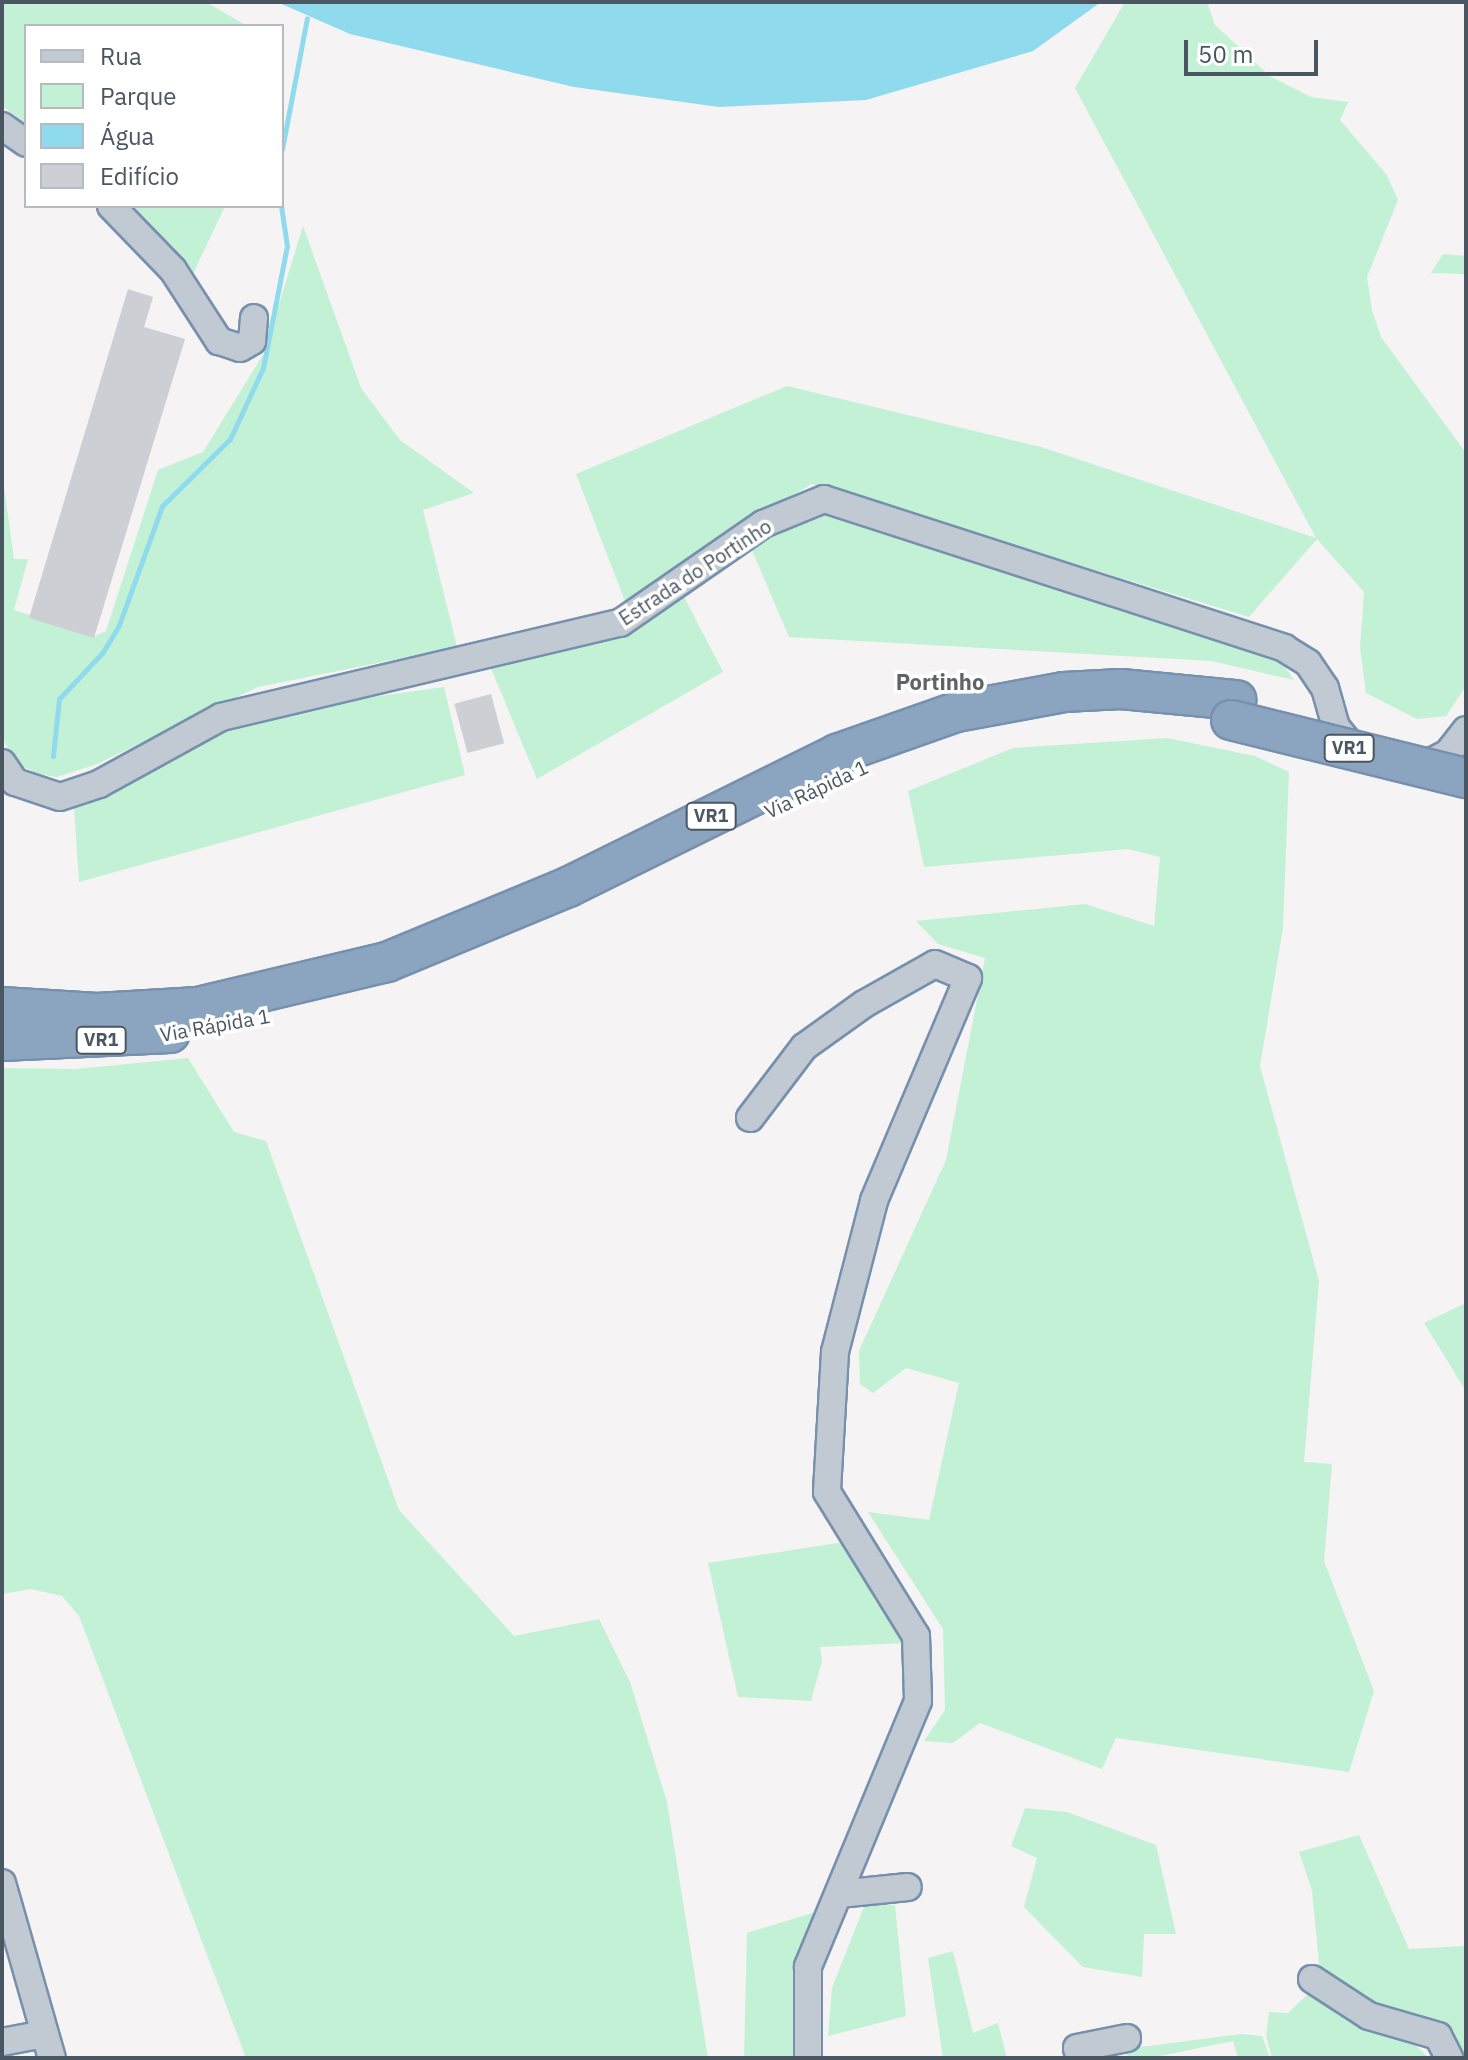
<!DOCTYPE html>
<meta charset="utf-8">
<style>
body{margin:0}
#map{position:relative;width:1468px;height:2060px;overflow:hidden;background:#f5f3f3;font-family:"IBM Plex Sans",sans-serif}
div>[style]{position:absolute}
.green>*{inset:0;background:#c3f1d5}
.water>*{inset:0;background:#90daee}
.stream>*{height:5px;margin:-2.5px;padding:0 2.5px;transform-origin:2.5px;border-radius:2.5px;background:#90daee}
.building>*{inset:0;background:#cdcfd5;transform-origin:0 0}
.roads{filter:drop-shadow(2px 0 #7690ad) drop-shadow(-2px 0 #7690ad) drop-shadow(0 2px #7690ad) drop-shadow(0 -2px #7690ad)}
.minor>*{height:26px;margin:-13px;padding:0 13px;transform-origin:13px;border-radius:13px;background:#c1cad2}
.highway>*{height:38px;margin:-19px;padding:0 19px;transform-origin:19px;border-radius:19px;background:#8ba5c1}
.bridges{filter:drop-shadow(2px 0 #7690ad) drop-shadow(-2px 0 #7690ad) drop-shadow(0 2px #7690ad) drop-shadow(0 -2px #7690ad)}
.highway-bridge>*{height:38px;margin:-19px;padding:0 19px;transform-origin:19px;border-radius:19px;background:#8ba5c1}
span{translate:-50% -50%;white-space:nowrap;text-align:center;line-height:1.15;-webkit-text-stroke:7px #fff;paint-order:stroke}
.shield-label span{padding:2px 6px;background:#fff;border:2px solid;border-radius:6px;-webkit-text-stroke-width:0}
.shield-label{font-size:18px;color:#4a5661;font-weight:700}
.street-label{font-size:20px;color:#4a5661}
.neighbourhood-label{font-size:22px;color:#5f6368;font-weight:700}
.frame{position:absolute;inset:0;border:4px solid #4a5661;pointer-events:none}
.legend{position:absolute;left:24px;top:24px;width:260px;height:184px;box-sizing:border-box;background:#fff;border:2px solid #b7bbc0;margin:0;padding:10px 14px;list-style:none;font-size:24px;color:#4a5661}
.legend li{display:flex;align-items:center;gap:16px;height:40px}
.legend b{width:40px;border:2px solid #b7bbc0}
.scale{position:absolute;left:1184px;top:40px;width:134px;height:36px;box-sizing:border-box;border:4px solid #4a5661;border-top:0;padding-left:10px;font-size:24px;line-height:28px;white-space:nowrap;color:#4a5661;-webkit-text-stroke:6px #fff;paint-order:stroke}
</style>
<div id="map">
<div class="green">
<i style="clip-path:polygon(2px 2px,206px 2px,247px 26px,26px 26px,26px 123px,2px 106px)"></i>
<i style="clip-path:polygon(1125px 2px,1207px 2px,1215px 25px,1271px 77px,1311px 97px,1348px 102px,1340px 120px,1386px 174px,1398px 200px,1367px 277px,1372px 310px,1381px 337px,1466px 453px,1466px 686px,1446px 716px,1417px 719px,1366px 693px,1360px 648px,1364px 592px,1317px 539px,1249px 617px,812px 484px,713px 543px,628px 609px,576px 474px,787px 386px,1041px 447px,1316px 538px,1075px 88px)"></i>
<i style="clip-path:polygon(133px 206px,225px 206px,193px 274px)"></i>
<i style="clip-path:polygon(303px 226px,361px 388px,400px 440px,474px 493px,423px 510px,457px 647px,258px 687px,97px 764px,57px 777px,37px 774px,15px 762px,2px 737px,2px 473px,14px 559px,28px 559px,14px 610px,95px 636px,106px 631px,158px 470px,203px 452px,264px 353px)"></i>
<i style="clip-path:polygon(1443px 254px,1466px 256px,1466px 279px,1463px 274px,1431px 273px)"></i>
<i style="clip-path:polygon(829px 511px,1277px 656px,1294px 680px,1212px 661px,789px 637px,751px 548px,765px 532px)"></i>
<i style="clip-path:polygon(684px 597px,723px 672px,537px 779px,490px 666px,617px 637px)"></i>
<i style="clip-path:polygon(444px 687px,465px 775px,79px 882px,74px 806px,222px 729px,300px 707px)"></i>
<i style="clip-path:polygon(1167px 738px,1255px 756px,1289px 772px,1283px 928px,1260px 1066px,1319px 1281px,1304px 1462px,1332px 1464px,1324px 1561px,1374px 1691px,1349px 1772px,1116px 1738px,1102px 1769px,980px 1723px,953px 1743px,924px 1741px,945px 1710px,943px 1629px,868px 1512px,929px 1520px,959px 1383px,906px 1368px,873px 1393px,860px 1384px,859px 1351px,946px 1160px,985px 958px,938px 944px,916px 921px,1085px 904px,1154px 926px,1160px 857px,1128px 849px,924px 867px,908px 791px,1013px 748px)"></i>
<i style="clip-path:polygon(188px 1058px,234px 1132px,266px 1141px,399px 1510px,514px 1636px,599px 1619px,630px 1682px,667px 1802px,708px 2058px,246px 2058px,79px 1616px,62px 1596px,31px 1589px,2px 1594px,2px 1068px,76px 1069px)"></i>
<i style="clip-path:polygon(1466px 1303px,1466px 1391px,1424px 1323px)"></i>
<i style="clip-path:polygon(850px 1541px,905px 1643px,820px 1647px,822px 1661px,811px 1701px,738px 1697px,708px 1563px)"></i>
<i style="clip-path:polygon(1025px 1808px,1067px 1812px,1156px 1845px,1176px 1934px,1144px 1934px,1142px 1977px,1083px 1967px,1024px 1907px,1037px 1858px,1011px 1846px)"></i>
<i style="clip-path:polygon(1359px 1835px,1409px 1949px,1466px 1946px,1466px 2058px,1320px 1974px,1312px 1890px,1299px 1852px)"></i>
<i style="clip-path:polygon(865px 1904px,895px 1905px,906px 2016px,828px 2036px,832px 1988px)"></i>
<i style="clip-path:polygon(825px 1909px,799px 2058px,744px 2058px,747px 1933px)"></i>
<i style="clip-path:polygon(953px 1951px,973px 2033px,998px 2023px,1007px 2058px,943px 2058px,928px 1958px)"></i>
<i style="clip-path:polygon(1309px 1993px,1350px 2023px,1414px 2044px,1429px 2058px,1272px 2058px,1266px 2036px,1269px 2012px,1288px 2013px)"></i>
<i style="clip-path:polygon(1241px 2034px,1262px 2036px,1270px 2058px,1238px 2058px,1233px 2041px,1150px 2058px,1128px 2058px,1125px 2049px)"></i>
</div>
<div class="water">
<i style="clip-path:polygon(277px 2px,1101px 2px,1033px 51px,866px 100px,719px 107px,574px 87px,350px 34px)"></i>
</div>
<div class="stream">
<i style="left:282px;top:149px;width:133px;rotate:-79.2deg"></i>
<i style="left:53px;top:756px;width:57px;rotate:-84deg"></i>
<i style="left:59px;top:699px;width:64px;rotate:-46.9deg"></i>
<i style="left:103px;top:652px;width:31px;rotate:-59deg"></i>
<i style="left:119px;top:625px;width:127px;rotate:-70.1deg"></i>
<i style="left:162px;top:506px;width:95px;rotate:-44.6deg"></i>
<i style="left:230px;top:439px;width:78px;rotate:-65.1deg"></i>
<i style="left:263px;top:368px;width:124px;rotate:-78.9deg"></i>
<i style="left:287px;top:246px;width:40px;rotate:-98.5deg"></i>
</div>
<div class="building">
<i style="clip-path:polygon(128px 289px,153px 297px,144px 327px,185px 339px,94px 638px,29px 618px)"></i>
<i style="left:491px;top:694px;width:51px;height:38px;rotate:75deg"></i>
</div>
<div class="roads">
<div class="minor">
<i style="left:2px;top:126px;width:29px;rotate:35deg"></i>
<i style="left:111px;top:206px;width:89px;rotate:45.9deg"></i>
<i style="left:173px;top:270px;width:85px;rotate:57.1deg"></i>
<i style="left:219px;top:341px;width:22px;rotate:18deg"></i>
<i style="left:240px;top:348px;width:14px;rotate:-30deg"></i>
<i style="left:252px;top:341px;width:23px;rotate:-85deg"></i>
<i style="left:2px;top:763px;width:23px;rotate:56deg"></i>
<i style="left:15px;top:782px;width:47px;rotate:18.4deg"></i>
<i style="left:60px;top:797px;width:41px;rotate:-18.4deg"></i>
<i style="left:99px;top:784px;width:139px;rotate:-28.8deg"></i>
<i style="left:221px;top:717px;width:410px;rotate:-13.3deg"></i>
<i style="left:620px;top:623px;width:174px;rotate:-34.7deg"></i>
<i style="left:763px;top:524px;width:66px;rotate:-22.3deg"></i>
<i style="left:824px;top:499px;width:484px;rotate:17.9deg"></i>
<i style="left:1284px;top:648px;width:28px;rotate:32deg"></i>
<i style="left:1308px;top:663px;width:30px;rotate:56deg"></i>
<i style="left:1325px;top:688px;width:41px;rotate:74.2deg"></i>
<i style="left:1336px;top:727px;width:32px;rotate:51deg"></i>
<i style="left:1417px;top:769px;width:35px;rotate:-27deg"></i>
<i style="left:1448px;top:753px;width:29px;rotate:-52deg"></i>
<i style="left:750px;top:1118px;width:89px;rotate:-52.7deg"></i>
<i style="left:804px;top:1047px;width:74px;rotate:-35.6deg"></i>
<i style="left:864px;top:1004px;width:81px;rotate:-29.4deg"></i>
<i style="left:935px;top:964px;width:36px;rotate:23deg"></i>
<i style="left:968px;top:978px;width:242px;rotate:112.9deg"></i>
<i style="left:874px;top:1201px;width:156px;rotate:104.5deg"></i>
<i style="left:835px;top:1352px;width:140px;rotate:93.3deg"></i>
<i style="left:827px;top:1492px;width:169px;rotate:58.3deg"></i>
<i style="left:916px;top:1636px;width:65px;rotate:88.2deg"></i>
<i style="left:918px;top:1701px;width:288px;rotate:112.5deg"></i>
<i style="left:808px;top:1967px;width:91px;rotate:90deg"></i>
<i style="left:2px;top:1883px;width:182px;rotate:74.1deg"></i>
<i style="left:839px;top:1894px;width:69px;rotate:-5.8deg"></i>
<i style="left:1312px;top:1979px;width:68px;rotate:33deg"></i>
<i style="left:1369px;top:2016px;width:72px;rotate:16.2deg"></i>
<i style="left:1438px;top:2036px;width:25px;rotate:63deg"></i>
<i style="left:2px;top:2042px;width:43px;rotate:-10.8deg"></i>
<i style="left:1080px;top:2058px;width:10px;rotate:-107deg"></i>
<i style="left:1077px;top:2048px;width:51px;rotate:-11.3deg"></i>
</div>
<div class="highway">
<i style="left:2px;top:1007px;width:95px;rotate:3.6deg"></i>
<i style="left:97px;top:1013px;width:101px;rotate:-3.4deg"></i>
<i style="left:198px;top:1007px;width:194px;rotate:-13.4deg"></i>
<i style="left:387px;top:962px;width:196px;rotate:-22.5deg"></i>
<i style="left:568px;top:887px;width:300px;rotate:-26.3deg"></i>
<i style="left:837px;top:754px;width:126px;rotate:-19.4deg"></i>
<i style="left:956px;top:712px;width:110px;rotate:-10.5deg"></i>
<i style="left:1064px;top:692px;width:57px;rotate:-3deg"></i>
<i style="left:1121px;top:689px;width:116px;rotate:5.5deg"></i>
<i style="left:2px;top:1041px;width:168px;rotate:-2.7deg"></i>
</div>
</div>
<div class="bridges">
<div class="highway-bridge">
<i style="left:1231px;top:720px;width:242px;rotate:13.9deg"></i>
</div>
</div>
<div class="shield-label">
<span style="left:1349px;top:748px">VR1</span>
<span style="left:711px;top:816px">VR1</span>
<span style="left:101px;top:1040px">VR1</span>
</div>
<div class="street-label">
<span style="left:695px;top:572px;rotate:-33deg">Estrada do Portinho</span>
<span style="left:816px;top:789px;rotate:-25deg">Via Rápida 1</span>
<span style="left:215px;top:1025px;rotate:-10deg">Via Rápida 1</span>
</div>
<div class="neighbourhood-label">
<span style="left:940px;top:682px">Portinho</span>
</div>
<div class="frame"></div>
<ul class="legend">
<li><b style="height:10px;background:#c1cad2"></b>Rua</li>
<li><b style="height:22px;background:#c3f1d5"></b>Parque</li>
<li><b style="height:22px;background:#90daee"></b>Água</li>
<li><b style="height:22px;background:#cdcfd5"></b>Edifício</li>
</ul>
<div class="scale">50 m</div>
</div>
